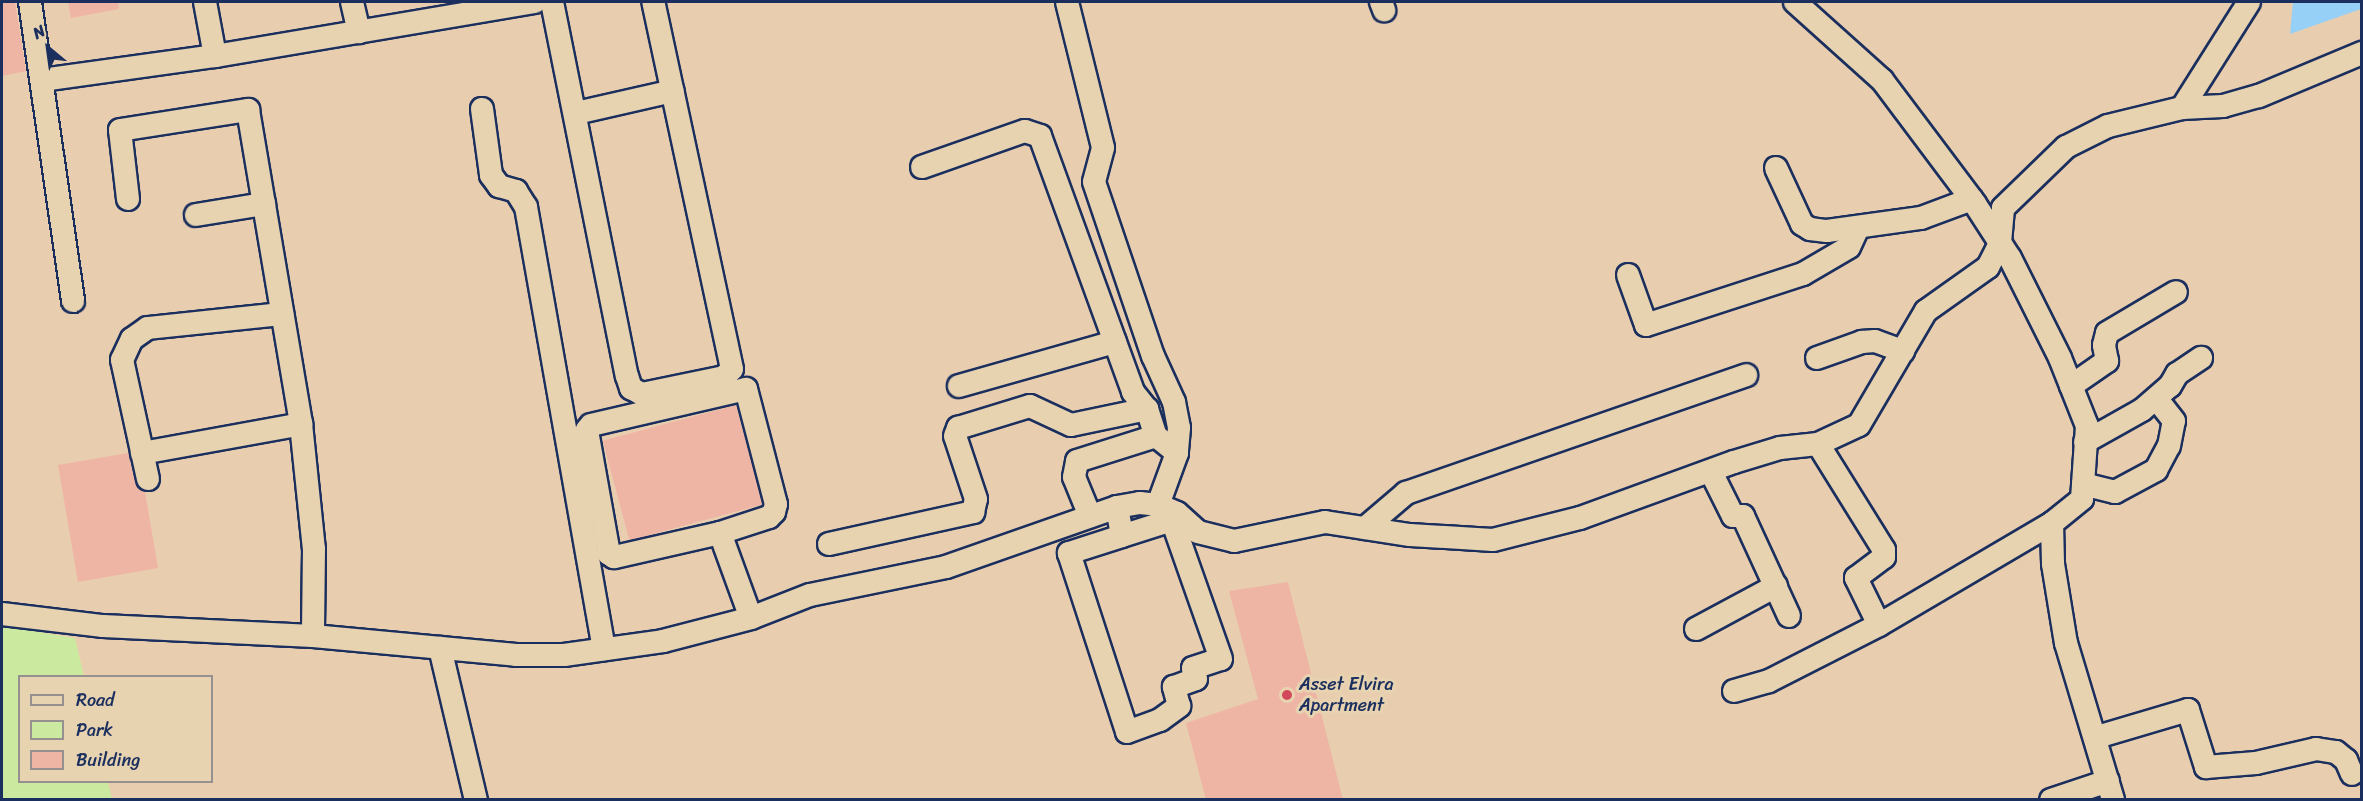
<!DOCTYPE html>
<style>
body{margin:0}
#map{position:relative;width:2363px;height:801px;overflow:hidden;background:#e9cdaf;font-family:Sriracha,sans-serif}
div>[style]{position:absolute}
.green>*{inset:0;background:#cce9a0}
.water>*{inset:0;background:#96d0f6}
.building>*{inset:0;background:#eeb5a5;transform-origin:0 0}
.roads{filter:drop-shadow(2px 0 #1b2f5e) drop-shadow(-2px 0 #1b2f5e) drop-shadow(0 2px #1b2f5e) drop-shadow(0 -2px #1b2f5e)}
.minor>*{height:22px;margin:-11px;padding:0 11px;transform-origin:11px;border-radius:11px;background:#e8d3b1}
.dots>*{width:16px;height:16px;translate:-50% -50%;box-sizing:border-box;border:3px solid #e8d3b1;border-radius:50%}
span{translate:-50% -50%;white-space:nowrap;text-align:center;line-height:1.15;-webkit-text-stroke:6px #e8d3b1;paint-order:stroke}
.poi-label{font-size:18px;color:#1b2f5e}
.left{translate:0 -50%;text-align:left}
.frame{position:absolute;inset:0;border:3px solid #1b2f5e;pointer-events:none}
.legend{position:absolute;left:18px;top:675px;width:195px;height:108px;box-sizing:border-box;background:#e8d3b1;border:2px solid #969190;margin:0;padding:8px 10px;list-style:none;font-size:18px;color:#1b2f5e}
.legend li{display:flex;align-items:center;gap:12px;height:30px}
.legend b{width:30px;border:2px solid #969190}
.north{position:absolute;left:18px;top:18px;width:60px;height:60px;-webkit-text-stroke:4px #e8d3b1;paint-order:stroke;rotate:331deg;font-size:16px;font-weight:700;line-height:24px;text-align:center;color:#1b2f5e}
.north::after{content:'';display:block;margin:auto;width:21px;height:27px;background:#1b2f5e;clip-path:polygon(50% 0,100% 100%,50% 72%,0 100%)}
</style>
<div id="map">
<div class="green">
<i style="clip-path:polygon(2px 626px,75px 638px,84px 676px,20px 676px,20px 782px,108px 782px,112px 799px,2px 799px)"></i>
</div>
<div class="water">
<i style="clip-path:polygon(2293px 2px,2361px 2px,2361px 9px,2290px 34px)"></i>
</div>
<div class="building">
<i style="clip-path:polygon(2px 2px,15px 2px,26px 71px,2px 76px)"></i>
<i style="clip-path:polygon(68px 2px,118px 2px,119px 9px,71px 18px)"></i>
<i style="left:736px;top:405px;width:103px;height:138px;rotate:75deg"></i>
<i style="clip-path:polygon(128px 453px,135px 482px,145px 492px,158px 568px,78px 582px,58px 465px)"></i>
<i style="clip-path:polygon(1288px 582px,1343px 800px,1206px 800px,1186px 723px,1258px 699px,1229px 591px)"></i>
</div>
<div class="roads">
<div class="minor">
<i style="left:30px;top:2px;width:302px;rotate:81.8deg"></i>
<i style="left:205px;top:2px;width:55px;rotate:79.5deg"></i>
<i style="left:352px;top:2px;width:31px;rotate:77deg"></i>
<i style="left:552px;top:2px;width:381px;rotate:78.7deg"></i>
<i style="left:627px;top:376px;width:13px;rotate:72deg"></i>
<i style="left:631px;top:388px;width:13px;rotate:29deg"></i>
<i style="left:642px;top:394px;width:84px;rotate:-11.7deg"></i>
<i style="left:724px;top:377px;width:11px;rotate:-45deg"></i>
<i style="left:732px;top:369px;width:375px;rotate:-102.1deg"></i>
<i style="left:1067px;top:2px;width:150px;rotate:76.1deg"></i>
<i style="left:1103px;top:148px;width:35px;rotate:105deg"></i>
<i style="left:1094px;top:182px;width:184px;rotate:71.3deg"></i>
<i style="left:1153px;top:356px;width:51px;rotate:65.5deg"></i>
<i style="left:1174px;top:402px;width:26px;rotate:79deg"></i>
<i style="left:1179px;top:428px;width:25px;rotate:95deg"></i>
<i style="left:1177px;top:453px;width:55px;rotate:110.1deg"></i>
<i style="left:1381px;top:2px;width:9px;rotate:69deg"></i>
<i style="left:1795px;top:2px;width:117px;rotate:41.9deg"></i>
<i style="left:1882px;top:80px;width:155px;rotate:53.1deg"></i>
<i style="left:1975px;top:204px;width:64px;rotate:57.1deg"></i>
<i style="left:2010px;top:258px;width:112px;rotate:63.4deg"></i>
<i style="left:2060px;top:358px;width:73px;rotate:68.3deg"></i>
<i style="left:2087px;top:426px;width:73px;rotate:93.9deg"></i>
<i style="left:2082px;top:499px;width:38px;rotate:141deg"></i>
<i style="left:2052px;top:523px;width:41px;rotate:88.6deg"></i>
<i style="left:2053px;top:564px;width:80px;rotate:80.7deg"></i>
<i style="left:2066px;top:643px;width:164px;rotate:73.3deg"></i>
<i style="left:42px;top:80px;width:175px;rotate:-7.9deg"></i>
<i style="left:215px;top:56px;width:324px;rotate:-9.6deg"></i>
<i style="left:2182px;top:108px;width:125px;rotate:-57.7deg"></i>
<i style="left:482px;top:109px;width:67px;rotate:82.2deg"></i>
<i style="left:491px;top:175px;width:14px;rotate:54deg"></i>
<i style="left:499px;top:186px;width:18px;rotate:16deg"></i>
<i style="left:516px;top:191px;width:19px;rotate:58deg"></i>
<i style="left:526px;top:207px;width:449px;rotate:80deg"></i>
<i style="left:576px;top:113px;width:99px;rotate:-12.8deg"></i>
<i style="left:922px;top:167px;width:109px;rotate:-19.3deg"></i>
<i style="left:1025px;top:131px;width:16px;rotate:18deg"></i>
<i style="left:1040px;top:136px;width:272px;rotate:70deg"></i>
<i style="left:1133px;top:392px;width:22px;rotate:51deg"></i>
<i style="left:1147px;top:409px;width:28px;rotate:72deg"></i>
<i style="left:1156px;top:436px;width:27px;rotate:39deg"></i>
<i style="left:1776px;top:168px;width:62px;rotate:65.1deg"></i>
<i style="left:1802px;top:224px;width:9px;rotate:32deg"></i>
<i style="left:1810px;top:229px;width:17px;rotate:7deg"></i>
<i style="left:1827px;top:231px;width:95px;rotate:-7.9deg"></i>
<i style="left:1921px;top:218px;width:54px;rotate:-20.4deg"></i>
<i style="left:128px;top:199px;width:69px;rotate:-96.6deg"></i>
<i style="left:120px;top:130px;width:130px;rotate:-8.9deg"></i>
<i style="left:248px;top:110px;width:318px;rotate:80.4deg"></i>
<i style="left:301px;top:424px;width:126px;rotate:84.1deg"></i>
<i style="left:314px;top:549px;width:87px;rotate:90.7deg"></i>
<i style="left:196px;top:215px;width:69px;rotate:-9.2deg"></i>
<i style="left:1628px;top:275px;width:53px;rotate:70.2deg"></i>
<i style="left:1646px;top:325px;width:165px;rotate:-18deg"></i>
<i style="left:1803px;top:274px;width:53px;rotate:-30.4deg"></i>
<i style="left:1849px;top:247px;width:21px;rotate:-65deg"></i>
<i style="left:1817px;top:358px;width:48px;rotate:-19.6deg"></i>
<i style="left:1862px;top:342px;width:13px;rotate:-4deg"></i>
<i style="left:1875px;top:341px;width:30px;rotate:20deg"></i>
<i style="left:959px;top:386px;width:162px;rotate:-15.8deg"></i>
<i style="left:2071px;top:386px;width:44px;rotate:-34.8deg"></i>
<i style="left:2107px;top:361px;width:16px;rotate:-101deg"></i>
<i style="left:2104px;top:345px;width:12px;rotate:-76deg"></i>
<i style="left:2107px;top:333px;width:80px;rotate:-30.7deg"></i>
<i style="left:746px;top:389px;width:119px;rotate:75.4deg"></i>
<i style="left:776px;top:504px;width:8px;rotate:104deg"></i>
<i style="left:774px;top:512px;width:7px;rotate:135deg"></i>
<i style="left:769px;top:517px;width:52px;rotate:161.9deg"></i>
<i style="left:720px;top:533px;width:109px;rotate:167.2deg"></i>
<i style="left:614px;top:557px;width:6px;rotate:-149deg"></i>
<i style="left:609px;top:554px;width:126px;rotate:-100.1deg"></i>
<i style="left:587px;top:430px;width:6px;rotate:-51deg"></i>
<i style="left:591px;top:425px;width:159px;rotate:-13.1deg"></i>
<i style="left:2085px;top:442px;width:65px;rotate:-29.3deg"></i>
<i style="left:2142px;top:410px;width:37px;rotate:-41deg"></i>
<i style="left:2170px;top:386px;width:14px;rotate:-60deg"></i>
<i style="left:2177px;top:374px;width:29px;rotate:-34deg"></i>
<i style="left:1818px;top:444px;width:125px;rotate:58.1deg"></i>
<i style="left:1884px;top:550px;width:7px;rotate:90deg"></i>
<i style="left:1884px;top:557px;width:35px;rotate:143deg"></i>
<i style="left:1856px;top:578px;width:52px;rotate:63.9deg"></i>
<i style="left:142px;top:453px;width:162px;rotate:-10.3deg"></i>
<i style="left:1711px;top:472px;width:49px;rotate:63.4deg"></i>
<i style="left:1733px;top:516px;width:10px"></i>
<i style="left:1743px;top:516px;width:110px;rotate:65.3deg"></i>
<i style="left:148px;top:479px;width:122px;rotate:-102.3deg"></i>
<i style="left:122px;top:360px;width:23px;rotate:-65deg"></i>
<i style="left:132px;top:339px;width:19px;rotate:-35deg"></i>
<i style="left:148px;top:328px;width:135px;rotate:-6deg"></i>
<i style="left:2083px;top:484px;width:33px;rotate:14deg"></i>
<i style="left:2115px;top:492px;width:47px;rotate:-28.2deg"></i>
<i style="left:2156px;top:470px;width:27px;rotate:-62deg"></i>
<i style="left:2169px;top:446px;width:25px;rotate:-79deg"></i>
<i style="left:2174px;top:421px;width:28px;rotate:-128deg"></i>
<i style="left:1117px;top:507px;width:29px;rotate:80deg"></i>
<i style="left:1122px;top:536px;width:56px;rotate:162.2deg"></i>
<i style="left:1069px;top:553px;width:188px;rotate:72deg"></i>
<i style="left:1127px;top:732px;width:35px;rotate:-20deg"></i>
<i style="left:1160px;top:720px;width:24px;rotate:-36deg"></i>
<i style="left:1179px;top:706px;width:20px;rotate:-105deg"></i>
<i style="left:1174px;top:687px;width:23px;rotate:-20deg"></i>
<i style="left:1196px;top:679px;width:11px;rotate:-105deg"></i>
<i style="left:1193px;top:668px;width:29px;rotate:-18deg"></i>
<i style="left:1221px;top:659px;width:147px;rotate:-109.4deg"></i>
<i style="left:1172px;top:520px;width:52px;rotate:162.3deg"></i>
<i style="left:1090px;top:516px;width:42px;rotate:-112.3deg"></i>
<i style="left:1074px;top:477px;width:16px;rotate:-79deg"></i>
<i style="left:1077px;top:461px;width:83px;rotate:-17.6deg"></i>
<i style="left:1365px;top:528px;width:54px;rotate:-40.5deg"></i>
<i style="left:1406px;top:493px;width:360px;rotate:-19.1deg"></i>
<i style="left:720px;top:533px;width:90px;rotate:70deg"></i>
<i style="left:829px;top:544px;width:148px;rotate:-12.5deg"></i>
<i style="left:973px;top:512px;width:13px;rotate:-77deg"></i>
<i style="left:976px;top:499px;width:66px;rotate:-108.4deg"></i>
<i style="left:955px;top:436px;width:9px;rotate:-69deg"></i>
<i style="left:958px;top:428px;width:75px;rotate:-17deg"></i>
<i style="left:1030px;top:406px;width:45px;rotate:24.9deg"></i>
<i style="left:1071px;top:425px;width:78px;rotate:-11.9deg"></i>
<i style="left:2px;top:614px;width:102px;rotate:6.8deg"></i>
<i style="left:103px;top:626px;width:210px;rotate:2.7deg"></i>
<i style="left:313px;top:636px;width:204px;rotate:5.3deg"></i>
<i style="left:516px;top:655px;width:48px"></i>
<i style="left:564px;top:655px;width:100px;rotate:-8deg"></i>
<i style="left:663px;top:641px;width:91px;rotate:-14.6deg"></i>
<i style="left:751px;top:618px;width:63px;rotate:-21.3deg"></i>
<i style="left:810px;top:595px;width:139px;rotate:-11.6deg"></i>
<i style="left:946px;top:567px;width:181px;rotate:-19.3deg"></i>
<i style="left:1117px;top:507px;width:23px;rotate:-10deg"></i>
<i style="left:1140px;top:503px;width:18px;rotate:6deg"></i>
<i style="left:1158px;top:505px;width:21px;rotate:23deg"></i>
<i style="left:1177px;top:513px;width:28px;rotate:42deg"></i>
<i style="left:1198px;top:532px;width:37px;rotate:14deg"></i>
<i style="left:1234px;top:541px;width:93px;rotate:-11.8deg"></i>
<i style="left:1325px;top:522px;width:86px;rotate:8.7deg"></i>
<i style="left:1410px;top:535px;width:83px;rotate:3.4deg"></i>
<i style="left:1493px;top:540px;width:90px;rotate:-14.2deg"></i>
<i style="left:1580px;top:518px;width:164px;rotate:-20deg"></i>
<i style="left:1734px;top:462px;width:48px;rotate:-16.9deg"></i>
<i style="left:1780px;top:448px;width:38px;rotate:-6deg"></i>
<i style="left:1818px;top:444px;width:45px;rotate:-24.9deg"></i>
<i style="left:1859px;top:425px;width:132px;rotate:-59.6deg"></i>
<i style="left:1926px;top:311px;width:76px;rotate:-35.4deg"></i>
<i style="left:1988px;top:267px;width:27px;rotate:-63deg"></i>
<i style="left:2000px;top:243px;width:35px;rotate:-85deg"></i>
<i style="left:2003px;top:208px;width:88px;rotate:-44.1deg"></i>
<i style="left:2066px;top:147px;width:47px;rotate:-26.6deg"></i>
<i style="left:2108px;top:126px;width:76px;rotate:-13.7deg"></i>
<i style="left:2182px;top:108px;width:41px;rotate:-2.8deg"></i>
<i style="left:2223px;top:106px;width:37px;rotate:-16deg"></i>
<i style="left:2259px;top:96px;width:112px;rotate:-22.7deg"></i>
<i style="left:1696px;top:629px;width:91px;rotate:-28.3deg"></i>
<i style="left:440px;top:648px;width:156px;rotate:76.7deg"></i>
<i style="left:1734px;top:691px;width:36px;rotate:-16deg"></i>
<i style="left:1769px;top:681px;width:123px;rotate:-27deg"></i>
<i style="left:1879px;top:625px;width:201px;rotate:-30.5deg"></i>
<i style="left:2097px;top:737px;width:95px;rotate:-16.5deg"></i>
<i style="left:2188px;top:710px;width:60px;rotate:72.5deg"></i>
<i style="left:2206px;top:767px;width:50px;rotate:-4.6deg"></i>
<i style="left:2256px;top:763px;width:62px;rotate:-13.1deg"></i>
<i style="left:2316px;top:749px;width:20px;rotate:9deg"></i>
<i style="left:2336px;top:752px;width:13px;rotate:39deg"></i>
<i style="left:2346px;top:760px;width:15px;rotate:67deg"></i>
<i style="left:2051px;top:800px;width:60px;rotate:-18.4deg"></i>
</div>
</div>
<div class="dots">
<i style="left:1287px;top:695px;background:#d1495b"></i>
</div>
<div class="poi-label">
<span class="left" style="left:1299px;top:695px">Asset Elvira<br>Apartment</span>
</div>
<div class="frame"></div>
<ul class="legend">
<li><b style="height:8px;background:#e8d3b1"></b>Road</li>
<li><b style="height:16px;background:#cce9a0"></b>Park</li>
<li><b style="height:16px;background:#eeb5a5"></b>Building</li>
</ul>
<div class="north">N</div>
</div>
